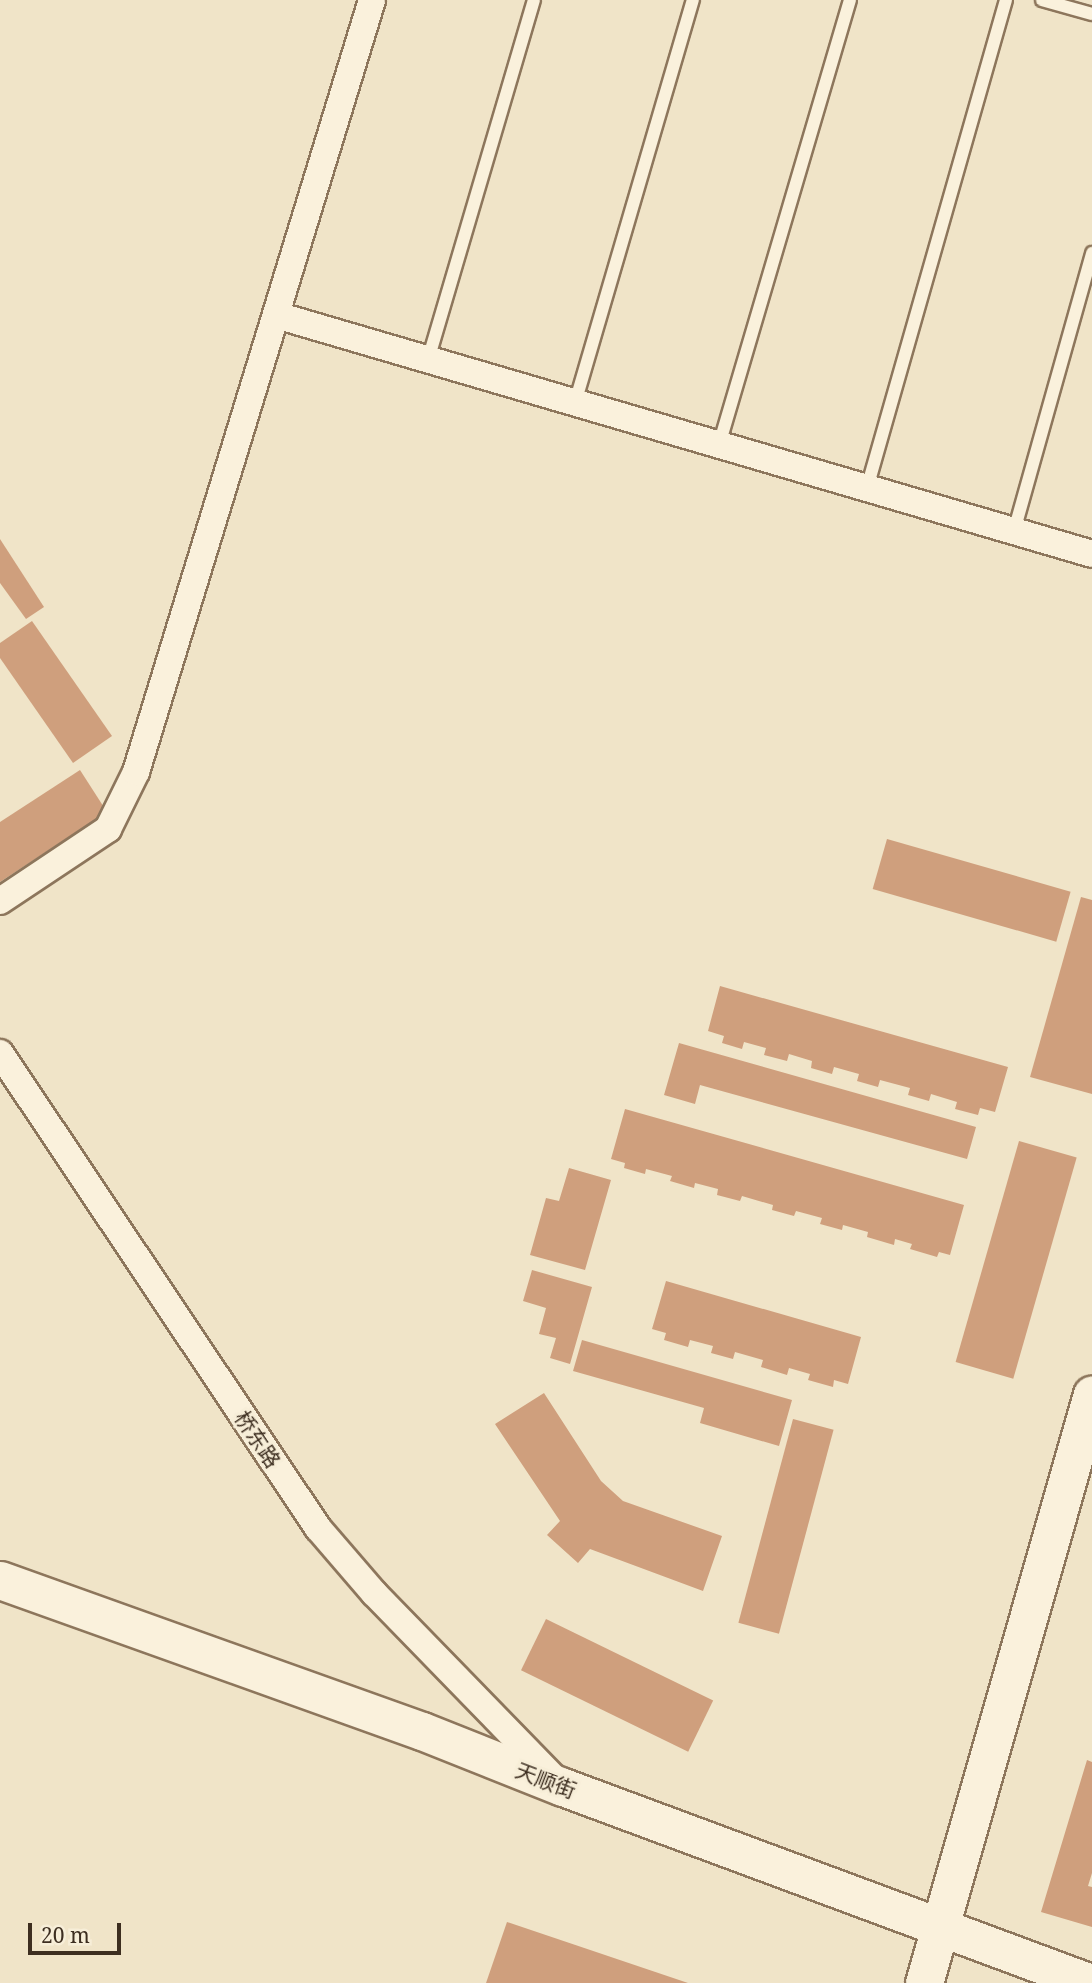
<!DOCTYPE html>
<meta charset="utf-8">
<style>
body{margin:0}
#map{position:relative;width:1092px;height:1983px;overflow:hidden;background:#f0e4c8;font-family:"Noto Serif","Noto Sans SC",serif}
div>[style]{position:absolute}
.building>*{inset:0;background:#cf9f7d;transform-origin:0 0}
.roads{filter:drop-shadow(2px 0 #8d765c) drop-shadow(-2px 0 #8d765c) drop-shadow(0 2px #8d765c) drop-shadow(0 -2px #8d765c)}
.lane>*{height:12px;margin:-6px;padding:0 6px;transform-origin:6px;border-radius:6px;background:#faf1dc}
.street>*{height:26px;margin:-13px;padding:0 13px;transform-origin:13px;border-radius:13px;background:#faf1dc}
.secondary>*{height:37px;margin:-18.5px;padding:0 18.5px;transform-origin:18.5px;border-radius:18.5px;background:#faf1dc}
span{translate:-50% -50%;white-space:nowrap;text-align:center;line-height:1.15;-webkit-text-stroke:6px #f7eed8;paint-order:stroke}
.street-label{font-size:21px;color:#3d2e20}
.scale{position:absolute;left:28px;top:1923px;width:93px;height:32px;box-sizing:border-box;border:4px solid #3d2e20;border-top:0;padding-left:9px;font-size:21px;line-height:24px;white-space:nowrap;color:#3d2e20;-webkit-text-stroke:5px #f7eed8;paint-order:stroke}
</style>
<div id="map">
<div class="building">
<i style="clip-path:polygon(0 539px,44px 607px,26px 619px,0 583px)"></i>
<i style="clip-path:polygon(32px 621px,112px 736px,73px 763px,0 658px,0 643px)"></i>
<i style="clip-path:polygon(80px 770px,107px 812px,0 882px,0 822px)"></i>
<i style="left:887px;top:839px;width:191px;height:52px;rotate:16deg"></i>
<i style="clip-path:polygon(1081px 897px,1092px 900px,1092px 1094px,1030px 1077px)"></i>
<i style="clip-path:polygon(720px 986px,1008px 1067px,995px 1112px,980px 1108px,978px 1115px,955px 1109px,957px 1102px,931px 1094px,929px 1101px,908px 1095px,910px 1088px,880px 1080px,878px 1087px,857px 1081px,859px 1074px,834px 1067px,832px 1074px,811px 1068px,812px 1061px,789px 1054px,787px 1061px,764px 1055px,766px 1048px,744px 1042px,742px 1049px,722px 1043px,724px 1036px,708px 1031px)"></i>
<i style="clip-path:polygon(679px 1043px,976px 1127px,967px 1159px,700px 1085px,695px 1104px,664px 1095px)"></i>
<i style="clip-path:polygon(625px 1109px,964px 1205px,950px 1255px,939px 1252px,937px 1257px,910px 1249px,912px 1244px,895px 1239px,894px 1245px,867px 1237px,868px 1232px,843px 1225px,842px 1230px,820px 1224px,822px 1218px,796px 1211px,794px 1216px,772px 1210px,773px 1205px,742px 1196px,740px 1201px,717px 1195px,718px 1189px,695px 1183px,694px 1188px,670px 1181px,672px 1176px,646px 1169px,645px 1174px,624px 1168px,625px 1163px,611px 1159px)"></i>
<i style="left:1019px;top:1141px;width:60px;height:230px;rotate:16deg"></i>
<i style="clip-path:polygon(569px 1168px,611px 1180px,585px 1270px,530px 1255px,546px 1198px,559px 1201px)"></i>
<i style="clip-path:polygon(532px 1270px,592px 1287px,570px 1364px,550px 1358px,556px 1338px,539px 1334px,546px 1308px,523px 1301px)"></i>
<i style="clip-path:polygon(666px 1281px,861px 1337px,848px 1384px,834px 1380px,833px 1387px,808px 1380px,810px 1374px,789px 1368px,787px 1375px,761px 1367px,763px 1360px,735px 1352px,733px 1359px,711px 1353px,713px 1346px,690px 1340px,688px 1347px,664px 1340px,666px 1333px,652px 1329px)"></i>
<i style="clip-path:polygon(582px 1340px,792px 1400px,779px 1446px,700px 1423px,704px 1408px,573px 1371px)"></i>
<i style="clip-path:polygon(544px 1393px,601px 1481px,623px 1501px,722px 1536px,703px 1591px,590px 1549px,578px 1563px,547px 1535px,560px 1521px,495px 1424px)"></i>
<i style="left:793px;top:1419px;width:42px;height:211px;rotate:15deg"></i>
<i style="left:546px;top:1619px;width:186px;height:57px;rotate:26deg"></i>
<i style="clip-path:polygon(1087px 1760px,1092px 1762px,1092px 1873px,1088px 1886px,1092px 1887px,1092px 1927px,1041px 1912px)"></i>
<i style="clip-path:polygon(507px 1922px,688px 1983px,486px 1983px)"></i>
</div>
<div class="roads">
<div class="lane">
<i style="left:1042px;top:0;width:52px;rotate:15.6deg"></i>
<i style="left:428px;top:360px;width:375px;rotate:-73.6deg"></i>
<i style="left:575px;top:403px;width:420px;rotate:-73.7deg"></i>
<i style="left:719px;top:445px;width:464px;rotate:-73.6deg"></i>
<i style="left:867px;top:488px;width:507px;rotate:-74.1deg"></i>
<i style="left:1014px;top:531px;width:289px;rotate:-74.3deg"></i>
</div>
<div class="street">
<i style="left:276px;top:315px;width:850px;rotate:16.32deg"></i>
<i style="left:0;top:901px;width:130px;rotate:-33.7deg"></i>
<i style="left:108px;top:829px;width:64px;rotate:-63.8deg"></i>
<i style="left:136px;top:772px;width:807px;rotate:-73deg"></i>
<i style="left:0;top:1053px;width:572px;rotate:56.2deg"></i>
<i style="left:318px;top:1528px;width:86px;rotate:49.3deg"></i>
<i style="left:374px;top:1593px;width:261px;rotate:45.8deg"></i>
</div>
<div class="secondary">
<i style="left:0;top:1580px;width:448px;rotate:19.7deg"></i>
<i style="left:422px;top:1731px;width:152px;rotate:21.7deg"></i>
<i style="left:563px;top:1787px;width:563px;rotate:20.37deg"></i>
<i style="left:924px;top:1983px;width:612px;rotate:-74.08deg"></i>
</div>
</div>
<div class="street-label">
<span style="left:258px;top:1439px;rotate:56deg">桥东路</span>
<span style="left:546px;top:1780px;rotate:21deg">天顺街</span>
</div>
<div class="scale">20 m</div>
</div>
